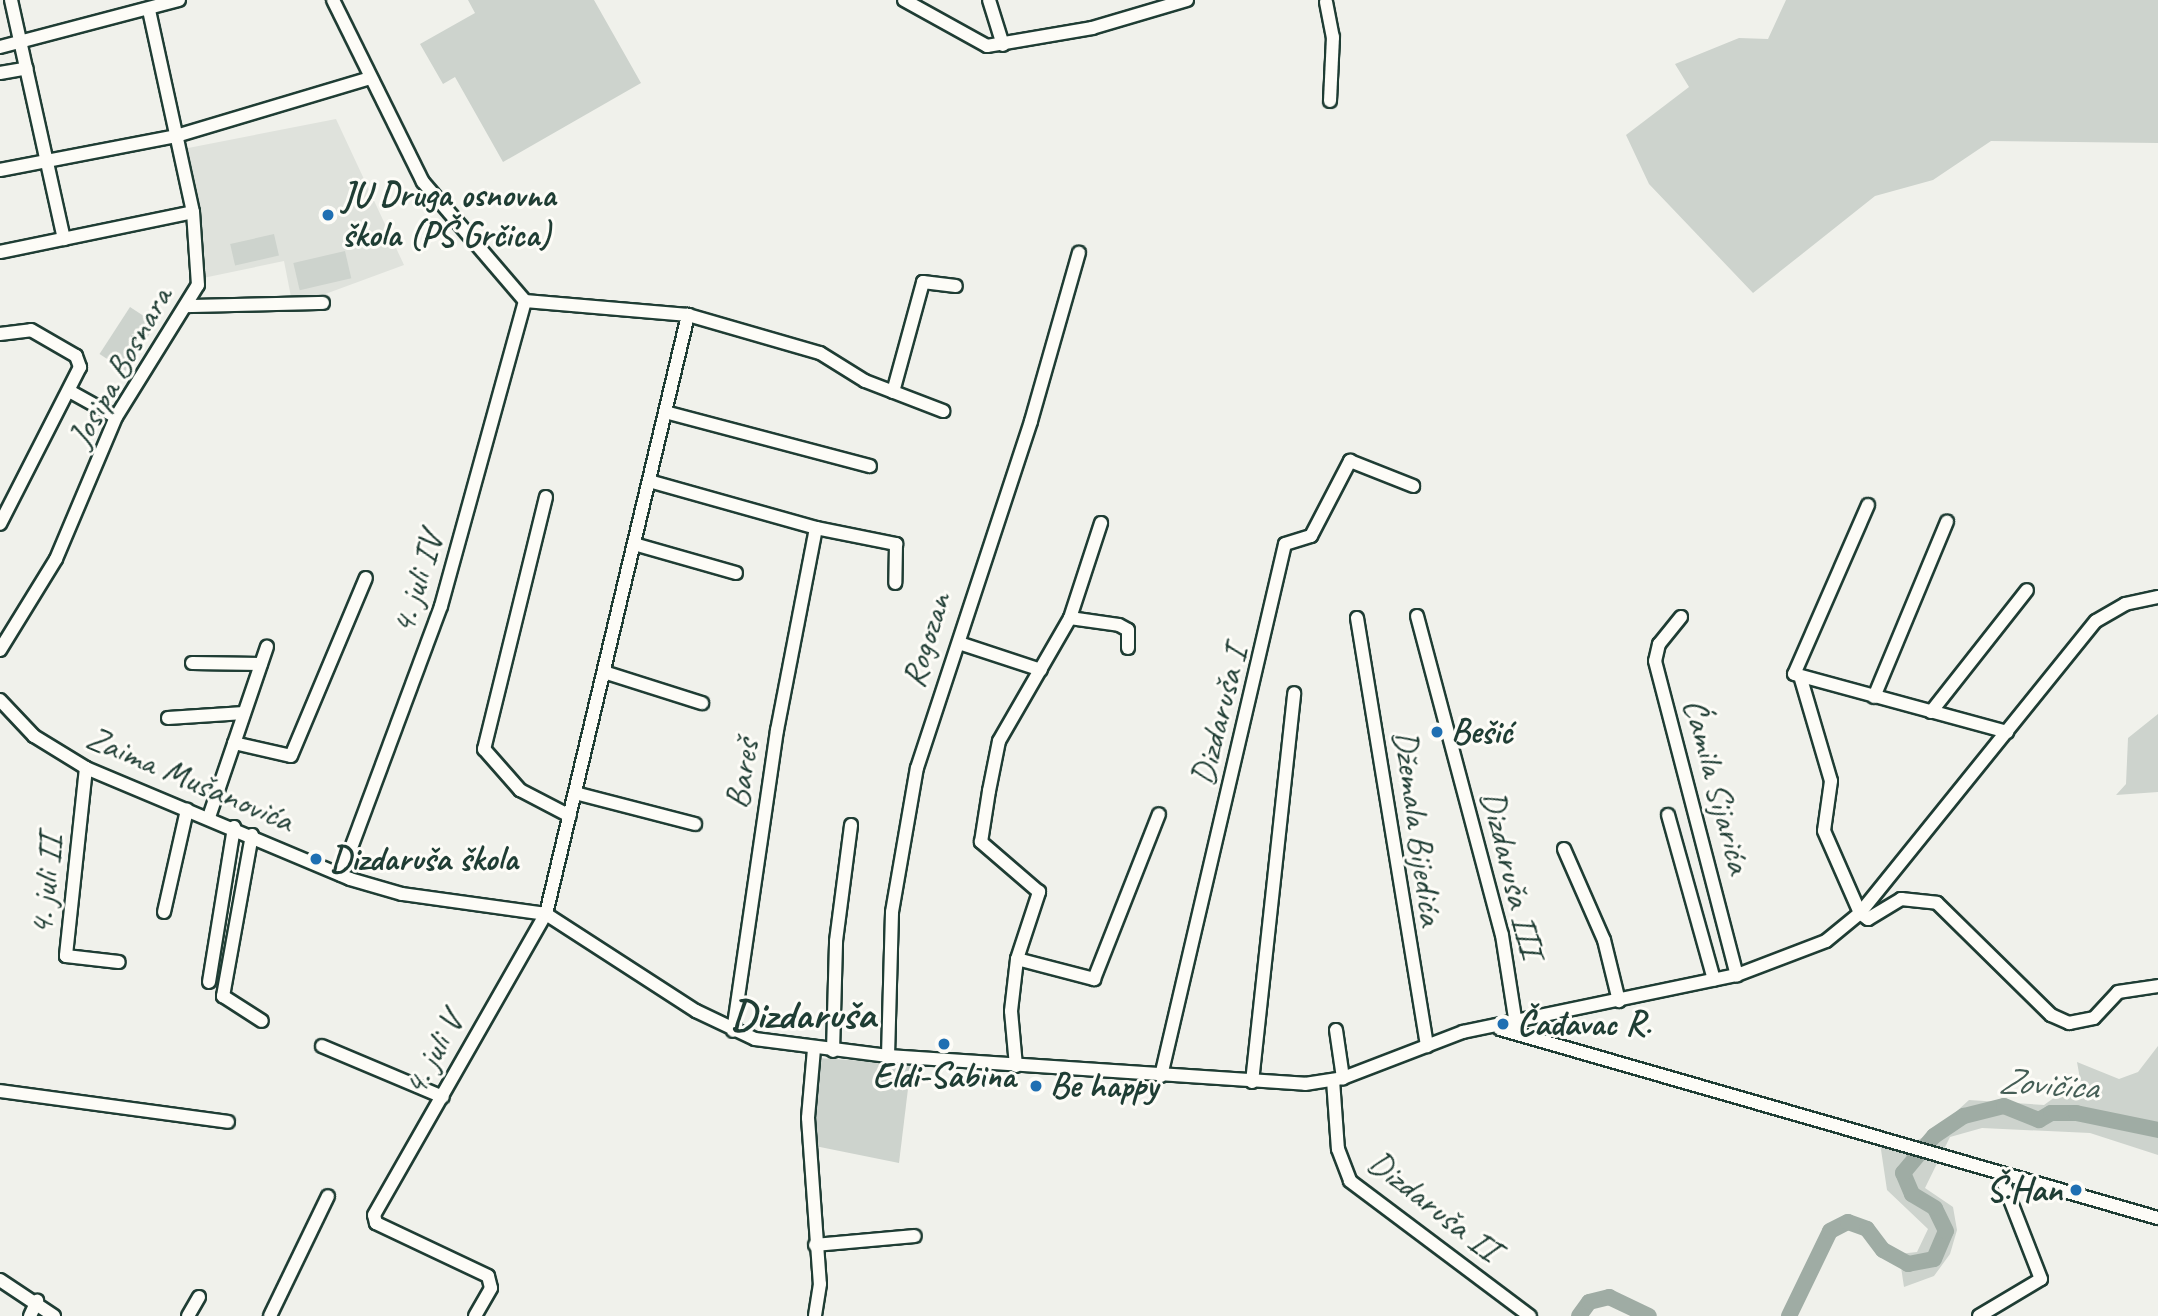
<!DOCTYPE html>
<meta charset="utf-8">
<style>
body{margin:0}
#map{position:relative;width:2158px;height:1316px;overflow:hidden;background:#f0f1eb;font-family:Caveat,sans-serif}
div>[style]{position:absolute}
.built>*{inset:0;background:#dfe2dc}
.green>*{inset:0;background:#cdd3cd;transform-origin:0 0}
.river>*{height:16px;margin:-8px;padding:0 8px;transform-origin:8px;border-radius:8px;background:#9faca4}
.roads{filter:drop-shadow(2px 0 #1f3d34) drop-shadow(-2px 0 #1f3d34) drop-shadow(0 2px #1f3d34) drop-shadow(0 -2px #1f3d34)}
.minor>*{height:12px;margin:-6px;padding:0 6px;transform-origin:6px;border-radius:6px;background:#fdfcf7}
.dots>*{width:19px;height:19px;translate:-50% -50%;box-sizing:border-box;border:4px solid #fdfcf7;border-radius:50%}
span{translate:-50% -50%;white-space:nowrap;text-align:center;line-height:1.15;-webkit-text-stroke:6px #fdfcf7;paint-order:stroke}
.poi-label{font-size:35px;color:#1f3d34;font-weight:700}
.left{translate:0 -50%;text-align:left}
.right{translate:-100% -50%;text-align:right}
.street-label{font-size:35px;color:#1f3d34}
.water-label{font-size:37px;color:#455e56;font-style:italic}
.district-label{font-size:42px;color:#1f3d34;font-weight:700}
</style>
<div id="map">
<div class="built">
<i style="clip-path:polygon(336px 119px,404px 265px,309px 300px,291px 297px,284px 261px,203px 278px,205px 257px,183px 149px)"></i>
</div>
<div class="green">
<i style="clip-path:polygon(468px 0,594px 0,641px 83px,503px 162px,455px 77px,443px 84px,420px 44px,475px 13px)"></i>
<i style="clip-path:polygon(1786px 0,2158px 0,2158px 143px,1991px 141px,1933px 180px,1875px 196px,1753px 293px,1649px 184px,1626px 135px,1689px 87px,1675px 64px,1739px 38px,1768px 39px)"></i>
<i style="left:274px;top:234px;width:22px;height:45px;rotate:77deg"></i>
<i style="left:345px;top:251px;width:28px;height:53px;rotate:77deg"></i>
<i style="left:130px;top:307px;width:31px;height:56px;rotate:33deg"></i>
<i style="clip-path:polygon(2158px 714px,2158px 792px,2116px 795px,2126px 784px,2128px 738px)"></i>
<i style="clip-path:polygon(2158px 1046px,2158px 1155px,2090px 1133px,1982px 1128px,1950px 1137px,1925px 1188px,1953px 1207px,1957px 1230px,1950px 1254px,1934px 1276px,1904px 1287px,1899px 1254px,1917px 1252px,1928px 1229px,1887px 1190px,1880px 1143px,1900px 1150px,1936px 1130px,1969px 1100px,2044px 1105px,2080px 1079px,2077px 1062px,2119px 1079px,2138px 1072px)"></i>
<i style="clip-path:polygon(818px 1058px,911px 1064px,899px 1163px,815px 1146px)"></i>
</div>
<div class="river">
<i style="left:1579px;top:1316px;width:17px;rotate:-54deg"></i>
<i style="left:1589px;top:1302px;width:21px;rotate:-14deg"></i>
<i style="left:1609px;top:1297px;width:44px;rotate:25.4deg"></i>
<i style="left:1789px;top:1316px;width:94px;rotate:-64.2deg"></i>
<i style="left:1830px;top:1231px;width:20px;rotate:-27deg"></i>
<i style="left:1848px;top:1222px;width:20px;rotate:20deg"></i>
<i style="left:1867px;top:1229px;width:26px;rotate:53deg"></i>
<i style="left:1883px;top:1250px;width:29px;rotate:29deg"></i>
<i style="left:1908px;top:1264px;width:26px;rotate:-11deg"></i>
<i style="left:1934px;top:1259px;width:30px;rotate:-67deg"></i>
<i style="left:1946px;top:1231px;width:25px;rotate:-116deg"></i>
<i style="left:1935px;top:1208px;width:27px;rotate:-149deg"></i>
<i style="left:1912px;top:1194px;width:23px;rotate:-113deg"></i>
<i style="left:1903px;top:1173px;width:48px;rotate:-50deg"></i>
<i style="left:1934px;top:1136px;width:36px;rotate:-34deg"></i>
<i style="left:1964px;top:1116px;width:41px;rotate:-14deg"></i>
<i style="left:2004px;top:1106px;width:38px;rotate:22deg"></i>
<i style="left:2039px;top:1120px;width:14px;rotate:-30deg"></i>
<i style="left:2051px;top:1113px;width:25px"></i>
<i style="left:2076px;top:1113px;width:84px;rotate:11.7deg"></i>
</div>
<div class="roads">
<div class="minor">
<i style="left:11px;top:0;width:245px;rotate:77.5deg"></i>
<i style="left:333px;top:0;width:203px;rotate:63.7deg"></i>
<i style="left:423px;top:182px;width:157px;rotate:49.4deg"></i>
<i style="left:904px;top:0;width:95px;rotate:29deg"></i>
<i style="left:987px;top:46px;width:107px;rotate:-9.7deg"></i>
<i style="left:1092px;top:28px;width:99px;rotate:-16.4deg"></i>
<i style="left:989px;top:0;width:47px;rotate:72.7deg"></i>
<i style="left:1326px;top:2px;width:36px;rotate:79deg"></i>
<i style="left:1333px;top:37px;width:64px;rotate:92.7deg"></i>
<i style="left:0;top:47px;width:185px;rotate:-14.7deg"></i>
<i style="left:0;top:73px;width:27px;rotate:-10deg"></i>
<i style="left:0;top:170px;width:179px;rotate:-10.9deg"></i>
<i style="left:176px;top:136px;width:202px;rotate:-16.6deg"></i>
<i style="left:0;top:252px;width:197px;rotate:-11.7deg"></i>
<i style="left:525px;top:301px;width:164px;rotate:4.9deg"></i>
<i style="left:688px;top:315px;width:137px;rotate:16.1deg"></i>
<i style="left:820px;top:353px;width:53px;rotate:31.9deg"></i>
<i style="left:865px;top:381px;width:84px;rotate:21deg"></i>
<i style="left:188px;top:306px;width:135px;rotate:-1.3deg"></i>
<i style="left:0;top:334px;width:31px;rotate:-7deg"></i>
<i style="left:31px;top:330px;width:52px;rotate:30deg"></i>
<i style="left:76px;top:356px;width:12px;rotate:70deg"></i>
<i style="left:80px;top:367px;width:176px;rotate:117deg"></i>
<i style="left:71px;top:392px;width:51px;rotate:29.1deg"></i>
<i style="left:893px;top:392px;width:114px;rotate:-74.7deg"></i>
<i style="left:923px;top:282px;width:33px;rotate:7deg"></i>
<i style="left:665px;top:412px;width:212px;rotate:14.8deg"></i>
<i style="left:649px;top:481px;width:173px;rotate:15.7deg"></i>
<i style="left:816px;top:528px;width:206px;rotate:100.9deg"></i>
<i style="left:777px;top:730px;width:304px;rotate:98.3deg"></i>
<i style="left:546px;top:497px;width:260px;rotate:103.8deg"></i>
<i style="left:484px;top:749px;width:55px;rotate:48.7deg"></i>
<i style="left:520px;top:790px;width:56px;rotate:27.5deg"></i>
<i style="left:1868px;top:505px;width:184px;rotate:113.6deg"></i>
<i style="left:1794px;top:674px;width:221px;rotate:15.2deg"></i>
<i style="left:816px;top:528px;width:82px;rotate:11.3deg"></i>
<i style="left:896px;top:544px;width:39px;rotate:91deg"></i>
<i style="left:634px;top:544px;width:106px;rotate:15.9deg"></i>
<i style="left:1417px;top:616px;width:330px;rotate:75.1deg"></i>
<i style="left:1502px;top:935px;width:90px;rotate:81.1deg"></i>
<i style="left:1681px;top:617px;width:35px;rotate:129deg"></i>
<i style="left:1659px;top:644px;width:17px;rotate:103deg"></i>
<i style="left:1655px;top:661px;width:325px;rotate:75.4deg"></i>
<i style="left:1070px;top:618px;width:49px;rotate:8.1deg"></i>
<i style="left:1119px;top:625px;width:10px;rotate:29deg"></i>
<i style="left:1128px;top:630px;width:18px;rotate:90deg"></i>
<i style="left:1357px;top:618px;width:434px;rotate:80.7deg"></i>
<i style="left:959px;top:643px;width:86px;rotate:18.2deg"></i>
<i style="left:0;top:650px;width:107px;rotate:-58.4deg"></i>
<i style="left:56px;top:559px;width:154px;rotate:-67.1deg"></i>
<i style="left:116px;top:417px;width:155px;rotate:-58.2deg"></i>
<i style="left:198px;top:285px;width:73px;rotate:-93.9deg"></i>
<i style="left:193px;top:212px;width:206px;rotate:-102.3deg"></i>
<i style="left:192px;top:663px;width:69px;rotate:0.8deg"></i>
<i style="left:604px;top:672px;width:103px;rotate:17.6deg"></i>
<i style="left:1801px;top:679px;width:106px;rotate:73.6deg"></i>
<i style="left:1831px;top:781px;width:50px;rotate:98deg"></i>
<i style="left:1824px;top:831px;width:90px;rotate:66.3deg"></i>
<i style="left:1860px;top:913px;width:10px;rotate:37deg"></i>
<i style="left:1868px;top:919px;width:39px;rotate:-31deg"></i>
<i style="left:1901px;top:899px;width:36px;rotate:6deg"></i>
<i style="left:1937px;top:903px;width:160px;rotate:44.5deg"></i>
<i style="left:2051px;top:1015px;width:20px;rotate:24deg"></i>
<i style="left:2069px;top:1023px;width:25px;rotate:-11deg"></i>
<i style="left:2094px;top:1018px;width:35px;rotate:-47deg"></i>
<i style="left:2118px;top:992px;width:40px;rotate:-8.5deg"></i>
<i style="left:1874px;top:697px;width:190px;rotate:-67.4deg"></i>
<i style="left:0;top:700px;width:50px;rotate:46.6deg"></i>
<i style="left:34px;top:736px;width:61px;rotate:31.6deg"></i>
<i style="left:86px;top:768px;width:286px;rotate:22.8deg"></i>
<i style="left:350px;top:879px;width:54px;rotate:16.1deg"></i>
<i style="left:402px;top:894px;width:145px;rotate:7.9deg"></i>
<i style="left:546px;top:914px;width:179px;rotate:32.9deg"></i>
<i style="left:696px;top:1011px;width:65px;rotate:25.4deg"></i>
<i style="left:755px;top:1039px;width:134px;rotate:7.3deg"></i>
<i style="left:888px;top:1056px;width:418px;rotate:3.8deg"></i>
<i style="left:1305px;top:1084px;width:38px;rotate:-9deg"></i>
<i style="left:1343px;top:1078px;width:129px;rotate:-21deg"></i>
<i style="left:1463px;top:1032px;width:280px;rotate:-11.8deg"></i>
<i style="left:1737px;top:975px;width:95px;rotate:-20.9deg"></i>
<i style="left:1826px;top:941px;width:44px;rotate:-39.5deg"></i>
<i style="left:1860px;top:913px;width:375px;rotate:-51.1deg"></i>
<i style="left:2096px;top:621px;width:34px;rotate:-30deg"></i>
<i style="left:2125px;top:604px;width:34px;rotate:-12deg"></i>
<i style="left:1931px;top:712px;width:155px;rotate:-51.8deg"></i>
<i style="left:168px;top:718px;width:76px;rotate:-3.8deg"></i>
<i style="left:234px;top:743px;width:58px;rotate:12.8deg"></i>
<i style="left:291px;top:756px;width:193px;rotate:-67.2deg"></i>
<i style="left:86px;top:768px;width:189px;rotate:96.1deg"></i>
<i style="left:66px;top:956px;width:53px;rotate:6.5deg"></i>
<i style="left:575px;top:793px;width:124px;rotate:14.5deg"></i>
<i style="left:1668px;top:815px;width:171px;rotate:74.4deg"></i>
<i style="left:209px;top:817px;width:180px;rotate:-71.2deg"></i>
<i style="left:252px;top:835px;width:164px;rotate:100.2deg"></i>
<i style="left:223px;top:996px;width:46px;rotate:32.7deg"></i>
<i style="left:1564px;top:849px;width:99px;rotate:66.3deg"></i>
<i style="left:1604px;top:940px;width:63px;rotate:76.2deg"></i>
<i style="left:341px;top:875px;width:287px;rotate:-69.6deg"></i>
<i style="left:441px;top:606px;width:316px;rotate:-74.6deg"></i>
<i style="left:164px;top:912px;width:105px;rotate:-77.3deg"></i>
<i style="left:1017px;top:959px;width:80px;rotate:14.6deg"></i>
<i style="left:1094px;top:979px;width:177px;rotate:-68.5deg"></i>
<i style="left:209px;top:982px;width:157px;rotate:-80.8deg"></i>
<i style="left:1500px;top:1029px;width:685px;rotate:16.03deg"></i>
<i style="left:1336px;top:1030px;width:49px;rotate:81.7deg"></i>
<i style="left:322px;top:1046px;width:131px;rotate:22.9deg"></i>
<i style="left:814px;top:1049px;width:69px;rotate:95deg"></i>
<i style="left:808px;top:1118px;width:166px;rotate:85.9deg"></i>
<i style="left:820px;top:1284px;width:32px;rotate:99deg"></i>
<i style="left:833px;top:1051px;width:110px;rotate:-88.4deg"></i>
<i style="left:836px;top:941px;width:117px;rotate:-82.6deg"></i>
<i style="left:888px;top:1056px;width:144px;rotate:-88.4deg"></i>
<i style="left:892px;top:912px;width:146px;rotate:-80.2deg"></i>
<i style="left:917px;top:768px;width:365px;rotate:-71.8deg"></i>
<i style="left:1031px;top:421px;width:175px;rotate:-74.1deg"></i>
<i style="left:1016px;top:1066px;width:55px;rotate:-95.2deg"></i>
<i style="left:1011px;top:1011px;width:52px;rotate:-83.4deg"></i>
<i style="left:1017px;top:959px;width:71px;rotate:-71.8deg"></i>
<i style="left:1039px;top:892px;width:77px;rotate:-139.2deg"></i>
<i style="left:981px;top:842px;width:52px;rotate:-81.1deg"></i>
<i style="left:989px;top:791px;width:51px;rotate:-78.7deg"></i>
<i style="left:999px;top:741px;width:142px;rotate:-60deg"></i>
<i style="left:1070px;top:618px;width:100px;rotate:-71.9deg"></i>
<i style="left:1161px;top:1076px;width:546px;rotate:-76.88deg"></i>
<i style="left:1285px;top:544px;width:27px;rotate:-17deg"></i>
<i style="left:1311px;top:536px;width:85px;rotate:-62.5deg"></i>
<i style="left:1350px;top:461px;width:68px;rotate:21.6deg"></i>
<i style="left:1333px;top:1080px;width:69px;rotate:85.9deg"></i>
<i style="left:1338px;top:1149px;width:34px;rotate:69deg"></i>
<i style="left:1350px;top:1181px;width:225px;rotate:36.9deg"></i>
<i style="left:1252px;top:1082px;width:391px;rotate:-83.8deg"></i>
<i style="left:0;top:1091px;width:230px;rotate:7.7deg"></i>
<i style="left:815px;top:1245px;width:100px;rotate:-5.1deg"></i>
<i style="left:0;top:1280px;width:65px;rotate:33.7deg"></i>
<i style="left:30px;top:1316px;width:17px;rotate:-65deg"></i>
<i style="left:188px;top:1316px;width:22px;rotate:-60deg"></i>
<i style="left:270px;top:1316px;width:133px;rotate:-64.2deg"></i>
<i style="left:475px;top:1316px;width:32px;rotate:-60deg"></i>
<i style="left:491px;top:1288px;width:12px;rotate:-104deg"></i>
<i style="left:488px;top:1276px;width:124px;rotate:-154.7deg"></i>
<i style="left:376px;top:1223px;width:8px;rotate:-104deg"></i>
<i style="left:374px;top:1215px;width:347px;rotate:-60.3deg"></i>
<i style="left:546px;top:914px;width:616px;rotate:-76.66deg"></i>
<i style="left:1979px;top:1316px;width:72px;rotate:-30.8deg"></i>
<i style="left:2041px;top:1279px;width:113px;rotate:-111.3deg"></i>
</div>
</div>
<div class="dots">
<i style="left:328px;top:215px;background:#1f6fb2"></i>
<i style="left:1437px;top:732px;background:#1f6fb2"></i>
<i style="left:316px;top:859px;background:#1f6fb2"></i>
<i style="left:1503px;top:1024px;background:#1f6fb2"></i>
<i style="left:944px;top:1044px;background:#1f6fb2"></i>
<i style="left:1036px;top:1086px;background:#1f6fb2"></i>
<i style="left:2076px;top:1190px;background:#1f6fb2"></i>
</div>
<div class="poi-label">
<span class="left" style="left:342px;top:215px">JU Druga osnovna<br>škola (PŠ Grčica)</span>
<span class="left" style="left:1451px;top:732px">Bešić</span>
<span class="left" style="left:330px;top:859px">Dizdaruša škola</span>
<span class="left" style="left:1517px;top:1024px">Čađavac R.</span>
<span style="left:944px;top:1076px">Eldi-Sabina</span>
<span class="left" style="left:1050px;top:1086px">Be happy</span>
<span class="right" style="left:2062px;top:1190px">Š.Han</span>
</div>
<div class="street-label">
<span style="left:120px;top:367px;rotate:-61deg">Josipa Bosnara</span>
<span style="left:417px;top:583px;rotate:-73deg">4. juli IV</span>
<span style="left:926px;top:640px;rotate:-73deg">Rogozan</span>
<span style="left:1219px;top:716px;rotate:-76deg">Dizdaruša I</span>
<span style="left:742px;top:774px;rotate:-81deg">Bareš</span>
<span style="left:190px;top:779px;rotate:23deg">Zaima Mušanovića</span>
<span style="left:1717px;top:786px;rotate:75deg">Ćamila Sijarića</span>
<span style="left:1418px;top:828px;rotate:82deg">Džemala Bijedića</span>
<span style="left:1512px;top:874px;rotate:76deg">Dizdaruša III</span>
<span style="left:46px;top:885px;rotate:-84deg">4. juli II</span>
<span style="left:433px;top:1054px;rotate:-62deg">4. juli V</span>
<span style="left:1434px;top:1206px;rotate:38deg">Dizdaruša II</span>
</div>
<div class="water-label">
<span style="left:2048px;top:1084px;rotate:4deg">Zovičica</span>
</div>
<div class="district-label">
<span style="left:803px;top:1015px">Dizdaruša</span>
</div>
</div>
